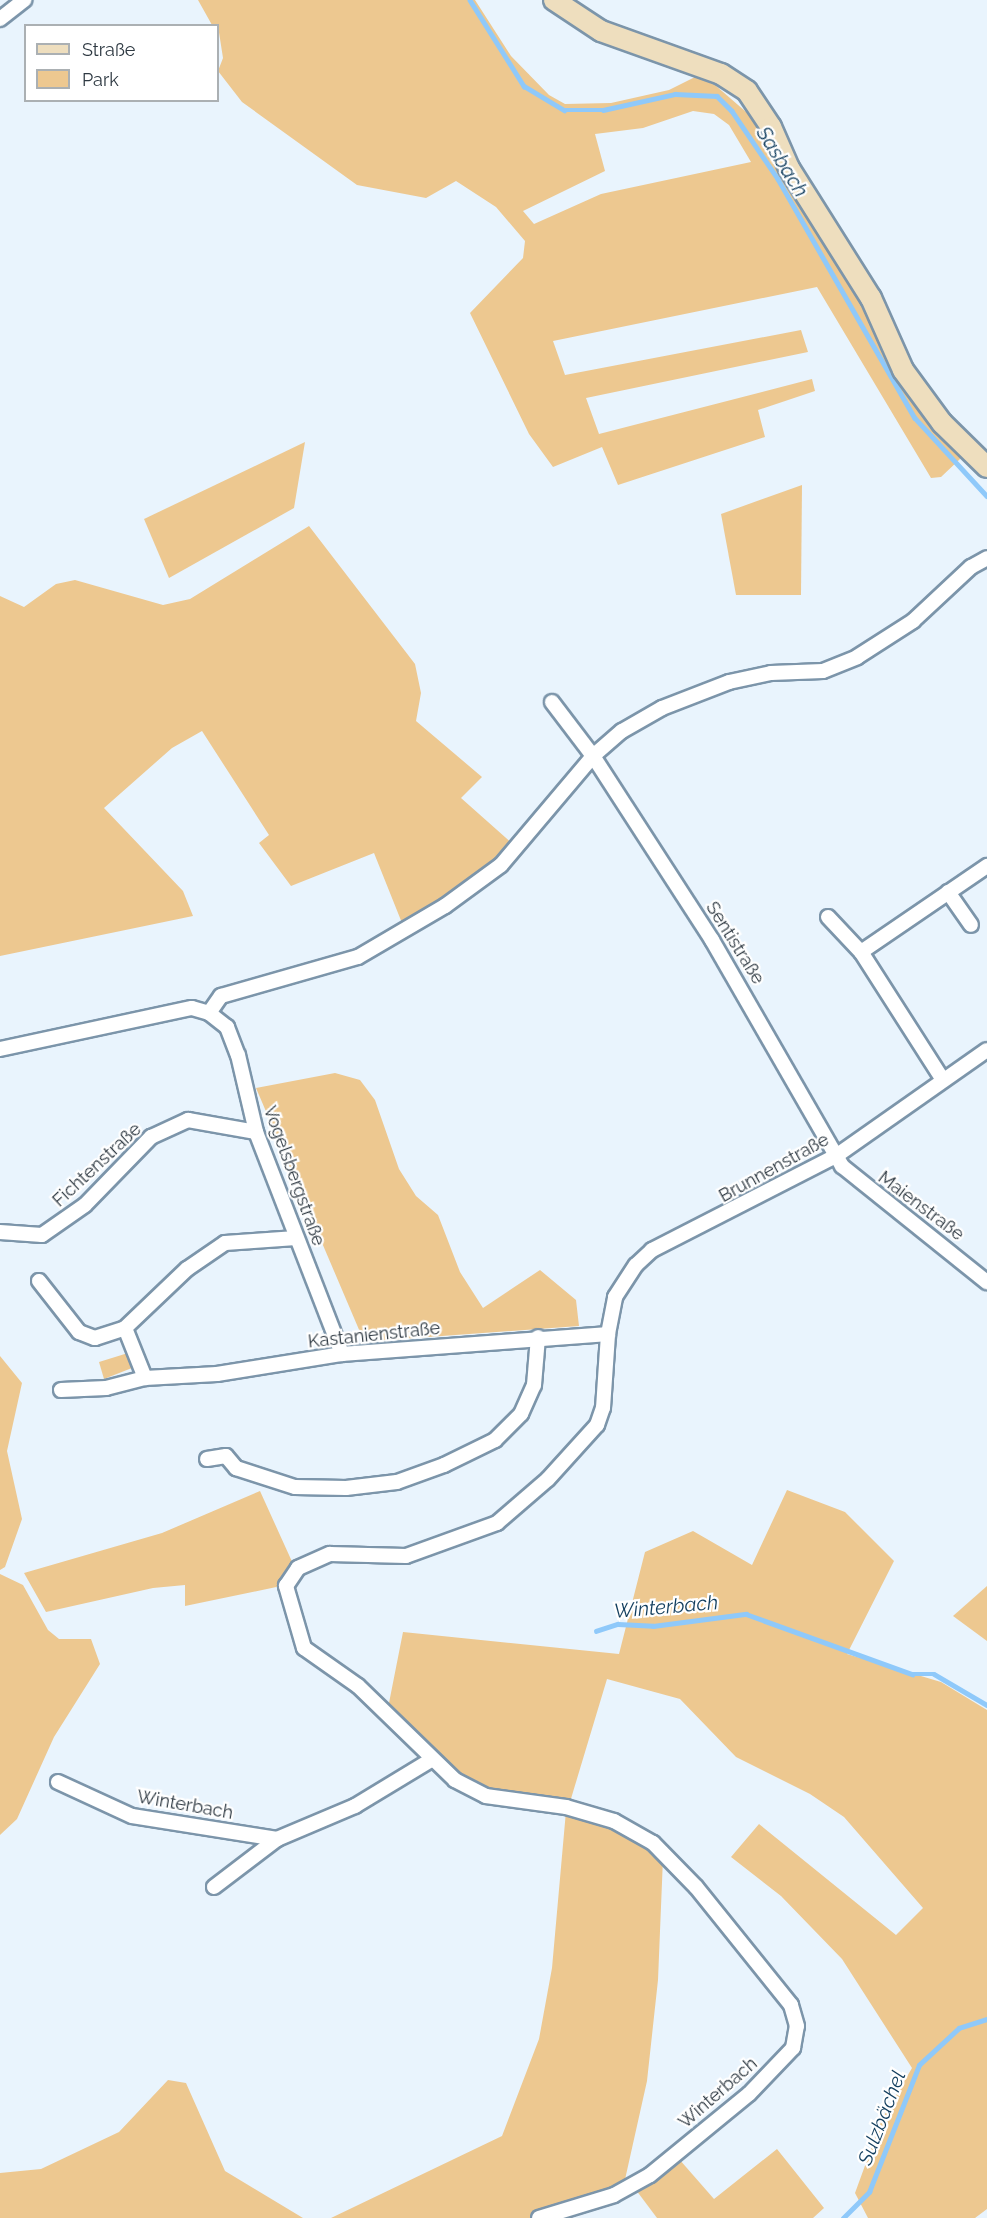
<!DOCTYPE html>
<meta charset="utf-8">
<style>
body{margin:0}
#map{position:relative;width:987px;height:2218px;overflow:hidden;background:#e9f4fd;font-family:Raleway,sans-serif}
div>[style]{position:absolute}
.green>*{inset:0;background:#edc890}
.stream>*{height:4.5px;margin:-2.25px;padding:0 2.25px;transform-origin:2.25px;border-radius:2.25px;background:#8fc9fa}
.roads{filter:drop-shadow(2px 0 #7c95aa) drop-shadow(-2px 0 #7c95aa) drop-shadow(0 2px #7c95aa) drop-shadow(0 -2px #7c95aa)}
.street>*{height:14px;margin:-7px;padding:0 7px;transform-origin:7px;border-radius:7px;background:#fff}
.secondary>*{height:20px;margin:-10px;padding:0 10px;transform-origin:10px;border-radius:10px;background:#eedebe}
span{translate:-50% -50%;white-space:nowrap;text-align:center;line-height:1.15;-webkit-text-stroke:4.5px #fff;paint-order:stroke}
.street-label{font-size:18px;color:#2e3942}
.water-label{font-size:20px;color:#123e5e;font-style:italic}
.legend{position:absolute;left:24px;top:24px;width:195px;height:78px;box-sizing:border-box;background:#fff;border:2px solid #abb0b3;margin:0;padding:8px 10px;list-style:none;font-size:18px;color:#2e3942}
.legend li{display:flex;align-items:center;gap:12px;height:30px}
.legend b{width:30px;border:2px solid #abb0b3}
</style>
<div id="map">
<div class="green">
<i style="clip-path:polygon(evenodd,198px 0,475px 0,511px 56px,549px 95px,565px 104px,611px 103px,669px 90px,695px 77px,715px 85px,760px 124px,917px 403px,959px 453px,960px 459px,941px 477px,931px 478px,817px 287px,553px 341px,565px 375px,801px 330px,808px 352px,586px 398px,599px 434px,812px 379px,815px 391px,758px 410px,765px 437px,618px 485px,602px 447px,553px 467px,529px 434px,470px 313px,523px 258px,525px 241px,496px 207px,456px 181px,426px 198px,357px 185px,242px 102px,218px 71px,223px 58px,218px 26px,212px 25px,198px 0,693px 111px,714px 114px,729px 125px,751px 162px,601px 194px,534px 224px,523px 211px,605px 171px,595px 134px,643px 128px,693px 111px)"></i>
<i style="clip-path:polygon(305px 442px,294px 508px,169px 578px,144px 519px)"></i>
<i style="clip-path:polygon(802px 485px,801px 595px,736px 595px,721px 514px)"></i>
<i style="clip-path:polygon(309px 526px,415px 664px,421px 693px,416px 721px,482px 777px,461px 798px,514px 845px,485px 871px,404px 928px,374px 853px,291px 886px,259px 843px,269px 835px,202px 731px,172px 748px,104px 808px,183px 891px,193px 916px,0 956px,0 596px,24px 607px,56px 584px,75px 580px,163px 605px,190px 599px)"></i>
<i style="clip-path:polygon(335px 1073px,360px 1080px,375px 1100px,399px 1169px,416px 1196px,438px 1215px,460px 1272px,483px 1308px,540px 1270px,576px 1300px,579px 1326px,374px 1341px,360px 1332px,256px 1088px)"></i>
<i style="clip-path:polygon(128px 1353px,137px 1366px,104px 1379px,99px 1362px)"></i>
<i style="clip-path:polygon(0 1356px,22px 1383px,7px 1451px,22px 1519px,5px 1567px,0 1570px)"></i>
<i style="clip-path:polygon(787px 1490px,845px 1512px,894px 1561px,847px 1654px,941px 1682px,987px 1710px,987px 2209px,975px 2218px,868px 2218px,855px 2193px,882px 2119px,912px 2068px,842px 1959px,781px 1896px,731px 1857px,759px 1824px,896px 1935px,923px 1908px,844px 1817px,810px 1794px,736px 1757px,680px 1699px,607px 1679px,570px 1802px,485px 1791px,457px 1778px,388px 1708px,403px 1632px,619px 1654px,645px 1552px,693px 1531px,752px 1565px)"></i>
<i style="clip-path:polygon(260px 1491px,294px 1566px,281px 1586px,185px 1606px,185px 1585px,153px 1588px,46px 1612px,24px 1573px,162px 1533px)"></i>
<i style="clip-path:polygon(0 1574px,23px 1585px,48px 1630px,59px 1639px,91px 1639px,100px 1664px,54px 1737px,17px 1819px,0 1835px)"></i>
<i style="clip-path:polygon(987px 1586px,987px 1641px,953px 1616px)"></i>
<i style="clip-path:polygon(566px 1811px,631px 1834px,663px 1858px,658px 1980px,647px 2081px,624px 2184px,543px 2210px,530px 2218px,331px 2218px,502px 2136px,539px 2039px,552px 1968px)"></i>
<i style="clip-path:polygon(168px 2080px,186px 2083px,225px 2171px,303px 2218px,0 2218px,0 2173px,41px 2169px,119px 2132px)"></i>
<i style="clip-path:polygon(777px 2149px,824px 2208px,813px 2218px,657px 2218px,636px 2190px,679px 2159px,714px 2199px)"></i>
</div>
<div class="stream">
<i style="left:470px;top:0;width:102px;rotate:57.9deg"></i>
<i style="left:524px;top:86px;width:47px;rotate:31deg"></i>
<i style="left:564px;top:110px;width:39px"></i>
<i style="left:603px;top:110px;width:74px;rotate:-12.5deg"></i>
<i style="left:675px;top:94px;width:42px;rotate:2.7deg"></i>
<i style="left:717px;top:96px;width:21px;rotate:45deg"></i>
<i style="left:732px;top:111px;width:82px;rotate:55.9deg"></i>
<i style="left:778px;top:179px;width:275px;rotate:60.2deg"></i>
<i style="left:915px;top:418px;width:106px;rotate:47.3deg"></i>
<i style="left:596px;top:1631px;width:23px;rotate:-18deg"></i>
<i style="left:618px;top:1624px;width:35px;rotate:3deg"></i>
<i style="left:653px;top:1626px;width:94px;rotate:-7.4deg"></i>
<i style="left:746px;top:1614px;width:177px;rotate:19.9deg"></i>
<i style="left:912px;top:1674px;width:22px"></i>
<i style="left:934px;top:1674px;width:61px;rotate:30.3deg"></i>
<i style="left:843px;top:2218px;width:37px;rotate:-45deg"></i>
<i style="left:869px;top:2192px;width:136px;rotate:-68.5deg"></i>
<i style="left:919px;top:2065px;width:54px;rotate:-42.8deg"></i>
<i style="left:959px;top:2028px;width:29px;rotate:-18deg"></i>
</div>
<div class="roads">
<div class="street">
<i style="left:0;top:19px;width:31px;rotate:-38deg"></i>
<i style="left:552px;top:702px;width:68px;rotate:52.8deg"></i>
<i style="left:593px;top:756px;width:219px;rotate:57.1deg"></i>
<i style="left:712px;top:940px;width:261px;rotate:60.1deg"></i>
<i style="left:842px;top:1166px;width:186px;rotate:38.7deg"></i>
<i style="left:948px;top:892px;width:40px;rotate:55.1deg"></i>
<i style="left:828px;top:917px;width:48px;rotate:46.7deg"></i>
<i style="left:209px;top:1013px;width:21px;rotate:-55deg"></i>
<i style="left:221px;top:996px;width:142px;rotate:-15.9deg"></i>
<i style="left:358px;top:957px;width:101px;rotate:-30.4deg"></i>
<i style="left:445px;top:906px;width:69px;rotate:-36.2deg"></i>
<i style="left:501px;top:865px;width:143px;rotate:-49.8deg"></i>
<i style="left:593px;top:756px;width:38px;rotate:-41deg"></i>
<i style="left:622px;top:731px;width:46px;rotate:-29.9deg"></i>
<i style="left:662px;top:708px;width:72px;rotate:-21.2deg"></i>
<i style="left:729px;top:682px;width:43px;rotate:-12.1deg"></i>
<i style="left:771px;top:673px;width:52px;rotate:-2.2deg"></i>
<i style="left:823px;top:671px;width:37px;rotate:-22deg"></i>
<i style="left:857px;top:657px;width:67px;rotate:-32.7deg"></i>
<i style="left:913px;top:621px;width:79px;rotate:-43deg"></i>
<i style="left:971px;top:567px;width:18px;rotate:-29deg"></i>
<i style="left:0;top:1049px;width:196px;rotate:-12.1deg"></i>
<i style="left:192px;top:1008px;width:18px;rotate:16deg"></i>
<i style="left:209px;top:1013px;width:23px;rotate:38deg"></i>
<i style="left:227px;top:1027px;width:30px;rotate:69deg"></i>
<i style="left:238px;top:1055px;width:79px;rotate:76.8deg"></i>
<i style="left:256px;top:1132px;width:238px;rotate:68.8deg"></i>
<i style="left:943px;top:1080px;width:152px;rotate:-122.6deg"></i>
<i style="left:861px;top:952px;width:153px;rotate:-34.3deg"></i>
<i style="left:0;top:1232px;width:42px;rotate:4.1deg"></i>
<i style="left:42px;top:1235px;width:52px;rotate:-34.9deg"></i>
<i style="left:85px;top:1205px;width:95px;rotate:-45.9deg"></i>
<i style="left:151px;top:1137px;width:41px;rotate:-24.7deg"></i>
<i style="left:188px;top:1120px;width:69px;rotate:10deg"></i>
<i style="left:39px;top:1281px;width:65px;rotate:51.9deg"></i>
<i style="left:79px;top:1332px;width:17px;rotate:21deg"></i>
<i style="left:95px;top:1338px;width:32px;rotate:-18deg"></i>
<i style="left:125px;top:1328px;width:86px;rotate:-43.6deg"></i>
<i style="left:187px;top:1269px;width:46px;rotate:-34.4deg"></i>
<i style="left:225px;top:1243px;width:71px;rotate:-4deg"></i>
<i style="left:125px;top:1328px;width:54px;rotate:68.2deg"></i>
<i style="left:145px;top:1378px;width:72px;rotate:-3.2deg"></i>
<i style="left:217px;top:1374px;width:127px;rotate:-9.1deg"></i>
<i style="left:342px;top:1354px;width:267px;rotate:-4.3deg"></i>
<i style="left:61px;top:1390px;width:45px;rotate:-2.5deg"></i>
<i style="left:106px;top:1388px;width:40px;rotate:-14.4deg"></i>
<i style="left:207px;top:1459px;width:19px;rotate:-9deg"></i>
<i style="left:226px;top:1456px;width:16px;rotate:50deg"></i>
<i style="left:236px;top:1468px;width:62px;rotate:17.9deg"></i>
<i style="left:295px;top:1487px;width:51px;rotate:1.1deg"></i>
<i style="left:346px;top:1488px;width:51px;rotate:-6.7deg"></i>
<i style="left:397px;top:1482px;width:50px;rotate:-19.9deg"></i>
<i style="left:444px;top:1465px;width:57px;rotate:-26.1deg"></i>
<i style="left:495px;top:1440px;width:37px;rotate:-45deg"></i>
<i style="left:521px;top:1414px;width:32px;rotate:-66deg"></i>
<i style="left:534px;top:1385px;width:48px;rotate:-85.2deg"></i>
<i style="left:58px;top:1782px;width:81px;rotate:24.7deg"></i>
<i style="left:132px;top:1816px;width:147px;rotate:9deg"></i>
<i style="left:214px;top:1887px;width:79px;rotate:-37.3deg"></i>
<i style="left:277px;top:1839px;width:85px;rotate:-22.9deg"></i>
<i style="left:355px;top:1806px;width:89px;rotate:-31.2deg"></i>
<i style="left:539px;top:2218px;width:78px;rotate:-17deg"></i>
<i style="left:614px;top:2195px;width:41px;rotate:-29.1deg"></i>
<i style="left:650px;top:2175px;width:128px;rotate:-39.3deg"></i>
<i style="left:749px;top:2094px;width:64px;rotate:-46.3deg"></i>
<i style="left:793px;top:2048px;width:22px;rotate:-80deg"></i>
<i style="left:797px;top:2026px;width:22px;rotate:-106deg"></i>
<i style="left:791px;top:2005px;width:151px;rotate:-128.8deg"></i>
<i style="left:696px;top:1887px;width:62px;rotate:-134.3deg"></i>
<i style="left:653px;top:1843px;width:45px;rotate:-150.6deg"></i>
<i style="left:614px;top:1821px;width:50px;rotate:-163.7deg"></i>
<i style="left:566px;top:1807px;width:81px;rotate:-172.2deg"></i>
<i style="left:486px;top:1796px;width:35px;rotate:-153deg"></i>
<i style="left:455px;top:1780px;width:135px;rotate:-135.9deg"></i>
<i style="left:358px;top:1686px;width:66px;rotate:-144.9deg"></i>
<i style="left:304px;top:1648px;width:65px;rotate:-106.2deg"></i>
<i style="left:286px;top:1586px;width:22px;rotate:-56deg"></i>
<i style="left:298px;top:1568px;width:35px;rotate:-24deg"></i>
<i style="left:330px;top:1554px;width:76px;rotate:1.5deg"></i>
<i style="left:406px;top:1556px;width:97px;rotate:-19.9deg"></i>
<i style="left:497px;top:1523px;width:67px;rotate:-40.8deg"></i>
<i style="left:548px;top:1479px;width:73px;rotate:-47.8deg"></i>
<i style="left:597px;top:1425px;width:18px;rotate:-71deg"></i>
<i style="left:603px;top:1408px;width:74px;rotate:-86.1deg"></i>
<i style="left:608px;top:1334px;width:38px;rotate:-79deg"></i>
<i style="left:615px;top:1297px;width:38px;rotate:-57deg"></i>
<i style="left:636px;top:1265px;width:22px;rotate:-43deg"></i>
<i style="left:652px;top:1250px;width:207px;rotate:-27.1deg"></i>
<i style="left:836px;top:1156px;width:184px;rotate:-35.1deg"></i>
</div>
<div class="secondary">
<i style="left:554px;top:0;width:56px;rotate:33.4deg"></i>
<i style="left:601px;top:31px;width:127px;rotate:19.7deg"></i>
<i style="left:721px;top:74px;width:31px;rotate:33deg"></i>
<i style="left:747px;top:91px;width:43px;rotate:56.3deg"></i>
<i style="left:771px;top:127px;width:45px;rotate:66.3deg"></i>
<i style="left:789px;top:168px;width:154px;rotate:57.8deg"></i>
<i style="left:871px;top:298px;width:79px;rotate:66deg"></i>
<i style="left:903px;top:370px;width:66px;rotate:53.7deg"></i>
<i style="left:942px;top:423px;width:63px;rotate:44.4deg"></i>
</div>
</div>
<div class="street-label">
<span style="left:735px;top:943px;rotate:58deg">Sentistraße</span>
<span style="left:97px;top:1165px;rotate:-43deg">Fichtenstraße</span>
<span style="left:774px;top:1168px;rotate:-29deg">Brunnenstraße</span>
<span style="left:294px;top:1176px;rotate:70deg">Vogelsbergstraße</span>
<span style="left:921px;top:1206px;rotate:37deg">Maienstraße</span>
<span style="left:374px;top:1335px;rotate:-6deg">Kastanienstraße</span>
<span style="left:185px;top:1805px;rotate:10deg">Winterbach</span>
<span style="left:718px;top:2093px;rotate:-41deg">Winterbach</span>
</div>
<div class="water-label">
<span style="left:782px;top:162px;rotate:58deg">Sasbach</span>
<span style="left:666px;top:1607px;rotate:-5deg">Winterbach</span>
<span style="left:882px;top:2118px;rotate:-69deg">Sulzbächel</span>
</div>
<ul class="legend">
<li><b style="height:8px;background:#eedebe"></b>Straße</li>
<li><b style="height:16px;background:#edc890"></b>Park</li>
</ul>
</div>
